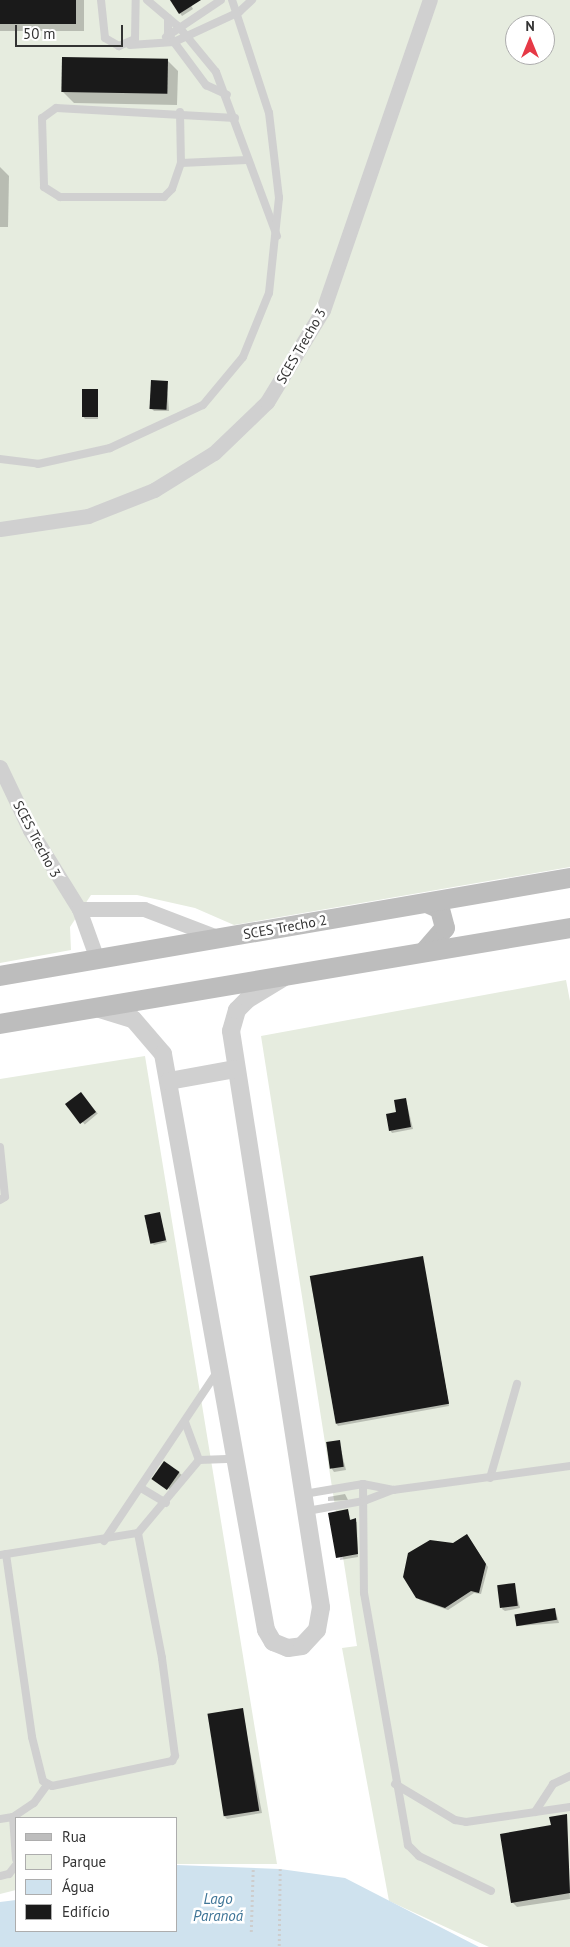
<!DOCTYPE html>
<meta charset="utf-8">
<style>
body{margin:0}
#map{position:relative;width:570px;height:1947px;overflow:hidden;background:#fff;font-family:"PT Sans",sans-serif}
div>[style]{position:absolute}
.green>*{inset:0;background:#e6ecdf}
.water>*{inset:0;background:#cfe2ee}
.shadow>*{inset:0;background:#0003;transform-origin:0 0}
.building>*{inset:0;background:#1a1a1a;transform-origin:0 0}
.path>*{height:2.5px;margin-top:-1.25px;transform-origin:0;background:repeating-linear-gradient(90deg,#cdcdcd 0 2.5px,transparent 0 5px)}
.service>*{height:8px;margin:-4px;padding:0 4px;transform-origin:4px;border-radius:4px;background:#d0d0d0}
.minor>*{height:15px;margin:-7.5px;padding:0 7.5px;transform-origin:7.5px;border-radius:7.5px;background:#d0d0d0}
.tertiary>*{height:18px;margin:-9px;padding:0 9px;transform-origin:9px;border-radius:9px;background:#d0d0d0}
.secondary>*{height:20px;margin:-10px;padding:0 10px;transform-origin:10px;border-radius:10px;background:#bdbdbd}
span{translate:-50% -50%;white-space:nowrap;text-align:center;line-height:1.15;-webkit-text-stroke:5px #fff;paint-order:stroke}
.street-label{font-size:14px;color:#333}
.water-label{font-size:15px;color:#3f7597;font-style:italic}
.legend{position:absolute;left:15px;top:1817px;width:162px;height:115px;box-sizing:border-box;background:#fff;border:1px solid #adadad;margin:0;padding:6px 9px;list-style:none;font-size:15px;color:#333}
.legend li{display:flex;align-items:center;gap:10px;height:25px}
.legend b{width:25px;border:1px solid #adadad}
.north{position:absolute;left:505px;top:15px;width:50px;height:50px;box-sizing:border-box;background:#fff;border:1px solid #adadad;border-radius:50%;rotate:0deg;font-size:14px;font-weight:700;line-height:20px;text-align:center;color:#333}
.north::after{content:'';display:block;margin:auto;width:18px;height:22px;background:#e63946;clip-path:polygon(50% 0,100% 100%,50% 72%,0 100%)}
.scale{position:absolute;left:15px;top:25px;width:108px;height:22px;box-sizing:border-box;border:2px solid #333;border-top:0;padding-left:6px;font-size:15px;line-height:18px;white-space:nowrap;color:#333;-webkit-text-stroke:4px #fff;paint-order:stroke}
</style>
<div id="map">
<div class="green">
<i style="clip-path:polygon(evenodd,0 0,570px 0,570px 867px,234px 925px,195px 908px,137px 895px,91px 895px,70px 927px,71px 950px,0 963px,0 0,515px 25px,545px 25px,545px 55px,515px 55px,515px 25px)"></i>
<i style="clip-path:polygon(566px 980px,570px 1001px,570px 1947px,489px 1947px,389px 1901px,342px 1648px,357px 1646px,261px 1036px)"></i>
<i style="clip-path:polygon(145px 1056px,277px 1864px,176px 1864px,176px 1818px,16px 1818px,16px 1890px,0 1894px,0 1079px)"></i>
</div>
<div class="water">
<i style="clip-path:polygon(176px 1865px,280px 1869px,345px 1878px,479px 1947px,0 1947px,0 1902px,16px 1900px,16px 1931px,176px 1931px)"></i>
</div>
<div class="shadow">
<i style="left:0;top:0;width:84px;height:31px"></i>
<i style="clip-path:polygon(171px 0,188px 0,193px 9px,182px 16px)"></i>
<i style="clip-path:polygon(167px 60px,178px 71px,177px 105px,74px 103px,63px 92px)"></i>
<i style="clip-path:polygon(0 167px,9px 176px,8px 227px,0 227px)"></i>
<i style="clip-path:polygon(167px 382px,169px 411px,154px 411px,152px 409px)"></i>
<i style="clip-path:polygon(97px 390px,98px 419px,85px 419px,83px 416px)"></i>
<i style="left:83px;top:1096px;width:23px;height:17px;rotate:50deg"></i>
<i style="clip-path:polygon(406px 1100px,413px 1129px,392px 1133px,390px 1130px)"></i>
<i style="clip-path:polygon(159px 1213px,167px 1242px,154px 1245px,152px 1243px)"></i>
<i style="clip-path:polygon(423px 1258px,449px 1406px,338px 1426px,336px 1423px)"></i>
<i style="clip-path:polygon(339px 1442px,346px 1470px,334px 1472px,332px 1469px)"></i>
<i style="clip-path:polygon(165px 1462px,182px 1475px,171px 1490px,156px 1481px)"></i>
<i style="clip-path:polygon(345px 1494px,348px 1500px,328px 1501px,328px 1497px)"></i>
<i style="clip-path:polygon(348px 1511px,351px 1521px,357px 1522px,358px 1557px,340px 1560px)"></i>
<i style="clip-path:polygon(469px 1538px,488px 1567px,481px 1594px,474px 1593px,448px 1610px,420px 1600px,417px 1597px)"></i>
<i style="clip-path:polygon(514px 1585px,520px 1608px,505px 1611px,502px 1609px)"></i>
<i style="clip-path:polygon(555px 1609px,559px 1623px,518px 1626px)"></i>
<i style="clip-path:polygon(242px 1709px,262px 1813px,227px 1819px,225px 1817px)"></i>
<i style="clip-path:polygon(566px 1815px,570px 1899px,517px 1907px,512px 1902px,552px 1826px)"></i>
</div>
<div class="building">
<i style="left:0;top:0;width:76px;height:24px"></i>
<i style="clip-path:polygon(170px 0,201px 0,179px 14px)"></i>
<i style="left:62px;top:57px;width:106px;height:35px;rotate:1deg"></i>
<i style="left:151px;top:380px;width:17px;height:29px;rotate:3deg"></i>
<i style="left:82px;top:389px;width:16px;height:28px"></i>
<i style="left:81px;top:1092px;width:25px;height:20px;rotate:53deg"></i>
<i style="clip-path:polygon(406px 1098px,411px 1127px,389px 1131px,386px 1114px,396px 1112px,394px 1100px)"></i>
<i style="left:160px;top:1212px;width:29px;height:16px;rotate:78deg"></i>
<i style="left:423px;top:1256px;width:150px;height:115px;rotate:80deg"></i>
<i style="left:340px;top:1440px;width:27px;height:14px;rotate:82deg"></i>
<i style="left:164px;top:1461px;width:19px;height:22px;rotate:35deg"></i>
<i style="clip-path:polygon(348px 1509px,350px 1520px,356px 1518px,358px 1554px,336px 1558px,328px 1513px)"></i>
<i style="clip-path:polygon(467px 1534px,486px 1564px,479px 1593px,471px 1591px,445px 1608px,416px 1598px,403px 1577px,408px 1553px,430px 1540px,453px 1543px)"></i>
<i style="left:515px;top:1583px;width:23px;height:18px;rotate:83deg"></i>
<i style="left:555px;top:1608px;width:12px;height:41px;rotate:81deg"></i>
<i style="left:243px;top:1708px;width:104px;height:36px;rotate:81deg"></i>
<i style="clip-path:polygon(567px 1814px,570px 1893px,511px 1903px,500px 1834px,551px 1825px,549px 1817px)"></i>
</div>
<div class="path">
<i style="left:251px;top:1932px;width:65px;rotate:-88.2deg"></i>
<i style="left:279px;top:1946px;width:77px;rotate:-89.3deg"></i>
</div>
<div class="service">
<i style="left:101px;top:0;width:38px;rotate:84deg"></i>
<i style="left:105px;top:38px;width:16px;rotate:30deg"></i>
<i style="left:119px;top:46px;width:17px;rotate:-24deg"></i>
<i style="left:135px;top:39px;width:39px;rotate:-89deg"></i>
<i style="left:147px;top:0;width:42px;rotate:40.2deg"></i>
<i style="left:179px;top:27px;width:58px;rotate:50.6deg"></i>
<i style="left:216px;top:72px;width:175px;rotate:69.6deg"></i>
<i style="left:168px;top:18px;width:16px;rotate:90deg"></i>
<i style="left:168px;top:34px;width:64px;rotate:53.3deg"></i>
<i style="left:206px;top:85px;width:23px;rotate:25deg"></i>
<i style="left:166px;top:37px;width:66px;rotate:-33.9deg"></i>
<i style="left:130px;top:45px;width:44px;rotate:-3.9deg"></i>
<i style="left:174px;top:42px;width:72px;rotate:-24.8deg"></i>
<i style="left:239px;top:12px;width:18px;rotate:-43deg"></i>
<i style="left:180px;top:112px;width:51px;rotate:88.9deg"></i>
<i style="left:235px;top:118px;width:179px;rotate:-176.8deg"></i>
<i style="left:56px;top:108px;width:17px;rotate:144deg"></i>
<i style="left:42px;top:118px;width:69px;rotate:88.3deg"></i>
<i style="left:44px;top:187px;width:19px;rotate:32deg"></i>
<i style="left:60px;top:197px;width:104px"></i>
<i style="left:164px;top:197px;width:11px;rotate:-45deg"></i>
<i style="left:172px;top:189px;width:28px;rotate:-71deg"></i>
<i style="left:181px;top:163px;width:66px;rotate:-2.6deg"></i>
<i style="left:0;top:459px;width:38px;rotate:7deg"></i>
<i style="left:38px;top:464px;width:74px;rotate:-12.5deg"></i>
<i style="left:110px;top:448px;width:102px;rotate:-24.8deg"></i>
<i style="left:203px;top:405px;width:62px;rotate:-50.2deg"></i>
<i style="left:243px;top:357px;width:69px;rotate:-67.9deg"></i>
<i style="left:269px;top:293px;width:96px;rotate:-84deg"></i>
<i style="left:279px;top:198px;width:86px;rotate:-96.7deg"></i>
<i style="left:269px;top:113px;width:119px;rotate:-108.1deg"></i>
<i style="left:0;top:1147px;width:50px;rotate:84.3deg"></i>
<i style="left:5px;top:1197px;width:6px;rotate:149deg"></i>
<i style="left:185px;top:1422px;width:40px;rotate:69.8deg"></i>
<i style="left:490px;top:1478px;width:98px;rotate:-74deg"></i>
<i style="left:363px;top:1484px;width:109px;rotate:89.5deg"></i>
<i style="left:364px;top:1593px;width:256px;rotate:80.1deg"></i>
<i style="left:408px;top:1845px;width:16px;rotate:45deg"></i>
<i style="left:419px;top:1856px;width:80px;rotate:25.9deg"></i>
<i style="left:141px;top:1488px;width:29px;rotate:31deg"></i>
<i style="left:304px;top:1494px;width:60px;rotate:-9.6deg"></i>
<i style="left:363px;top:1484px;width:31px;rotate:11deg"></i>
<i style="left:307px;top:1511px;width:58px;rotate:-10deg"></i>
<i style="left:364px;top:1501px;width:31px;rotate:-21deg"></i>
<i style="left:393px;top:1490px;width:179px;rotate:-7.7deg"></i>
<i style="left:104px;top:1541px;width:203px;rotate:-56.2deg"></i>
<i style="left:6px;top:1554px;width:185px;rotate:81.9deg"></i>
<i style="left:32px;top:1737px;width:45px;rotate:76deg"></i>
<i style="left:43px;top:1781px;width:10px;rotate:29deg"></i>
<i style="left:52px;top:1786px;width:123px;rotate:-11.8deg"></i>
<i style="left:172px;top:1761px;width:6px;rotate:-59deg"></i>
<i style="left:175px;top:1756px;width:99px;rotate:-97.6deg"></i>
<i style="left:162px;top:1658px;width:127px;rotate:-100.9deg"></i>
<i style="left:0;top:1555px;width:140px;rotate:-9.1deg"></i>
<i style="left:138px;top:1533px;width:95px;rotate:-50.1deg"></i>
<i style="left:199px;top:1460px;width:35px;rotate:-2deg"></i>
<i style="left:395px;top:1784px;width:70px;rotate:31deg"></i>
<i style="left:455px;top:1820px;width:11px;rotate:10deg"></i>
<i style="left:466px;top:1822px;width:105px;rotate:-8.2deg"></i>
<i style="left:535px;top:1812px;width:33px;rotate:-57deg"></i>
<i style="left:553px;top:1784px;width:19px;rotate:-25deg"></i>
<i style="left:13px;top:1817px;width:42px;rotate:85.9deg"></i>
<i style="left:0;top:1819px;width:13px;rotate:-9deg"></i>
<i style="left:13px;top:1817px;width:25px;rotate:-34deg"></i>
<i style="left:34px;top:1803px;width:22px;rotate:-54deg"></i>
<i style="left:0;top:1876px;width:9px;rotate:-13deg"></i>
<i style="left:9px;top:1874px;width:11px;rotate:-52deg"></i>
</div>
<div class="minor">
<i style="left:0;top:529px;width:89px;rotate:-8.4deg"></i>
<i style="left:88px;top:516px;width:71px;rotate:-21.5deg"></i>
<i style="left:154px;top:490px;width:70px;rotate:-31.7deg"></i>
<i style="left:214px;top:453px;width:74px;rotate:-43.9deg"></i>
<i style="left:267px;top:402px;width:108px;rotate:-58.7deg"></i>
<i style="left:323px;top:310px;width:328px;rotate:-71deg"></i>
<i style="left:0;top:767px;width:70px;rotate:64.5deg"></i>
<i style="left:30px;top:830px;width:93px;rotate:58.2deg"></i>
<i style="left:79px;top:909px;width:53px;rotate:70.2deg"></i>
<i style="left:79px;top:909px;width:65px"></i>
<i style="left:144px;top:909px;width:81px;rotate:20.9deg"></i>
</div>
<div class="tertiary">
<i style="left:96px;top:1008px;width:39px;rotate:17deg"></i>
<i style="left:133px;top:1019px;width:46px;rotate:49.4deg"></i>
<i style="left:163px;top:1054px;width:585px;rotate:79.86deg"></i>
<i style="left:266px;top:1630px;width:14px;rotate:60deg"></i>
<i style="left:273px;top:1642px;width:16px;rotate:22deg"></i>
<i style="left:288px;top:1648px;width:14px;rotate:-8deg"></i>
<i style="left:302px;top:1646px;width:22px;rotate:-47deg"></i>
<i style="left:317px;top:1630px;width:23px;rotate:-80deg"></i>
<i style="left:321px;top:1607px;width:583px;rotate:-98.88deg"></i>
<i style="left:231px;top:1031px;width:22px;rotate:-74deg"></i>
<i style="left:237px;top:1010px;width:16px;rotate:-45deg"></i>
<i style="left:248px;top:999px;width:41px;rotate:-31deg"></i>
<i style="left:169px;top:1081px;width:68px;rotate:-10.2deg"></i>
</div>
<div class="secondary">
<i style="left:424px;top:952px;width:32px;rotate:-49deg"></i>
<i style="left:445px;top:928px;width:20px;rotate:-105deg"></i>
<i style="left:440px;top:909px;width:14px;rotate:-155deg"></i>
<i style="left:0;top:976px;width:578px;rotate:-9.76deg"></i>
<i style="left:0;top:1024px;width:578px;rotate:-9.56deg"></i>
</div>
<div class="street-label">
<span style="left:301px;top:346px;rotate:-60deg">SCES Trecho 3</span>
<span style="left:37px;top:839px;rotate:62deg">SCES Trecho 3</span>
<span style="left:285px;top:927px;rotate:-10deg">SCES Trecho 2</span>
</div>
<div class="water-label">
<span style="left:218px;top:1907px">Lago<br>Paranoá</span>
</div>
<ul class="legend">
<li><b style="height:6px;background:#bdbdbd"></b>Rua</li>
<li><b style="height:14px;background:#e6ecdf"></b>Parque</li>
<li><b style="height:14px;background:#cfe2ee"></b>Água</li>
<li><b style="height:14px;background:#1a1a1a"></b>Edifício</li>
</ul>
<div class="north">N</div>
<div class="scale">50 m</div>
</div>
